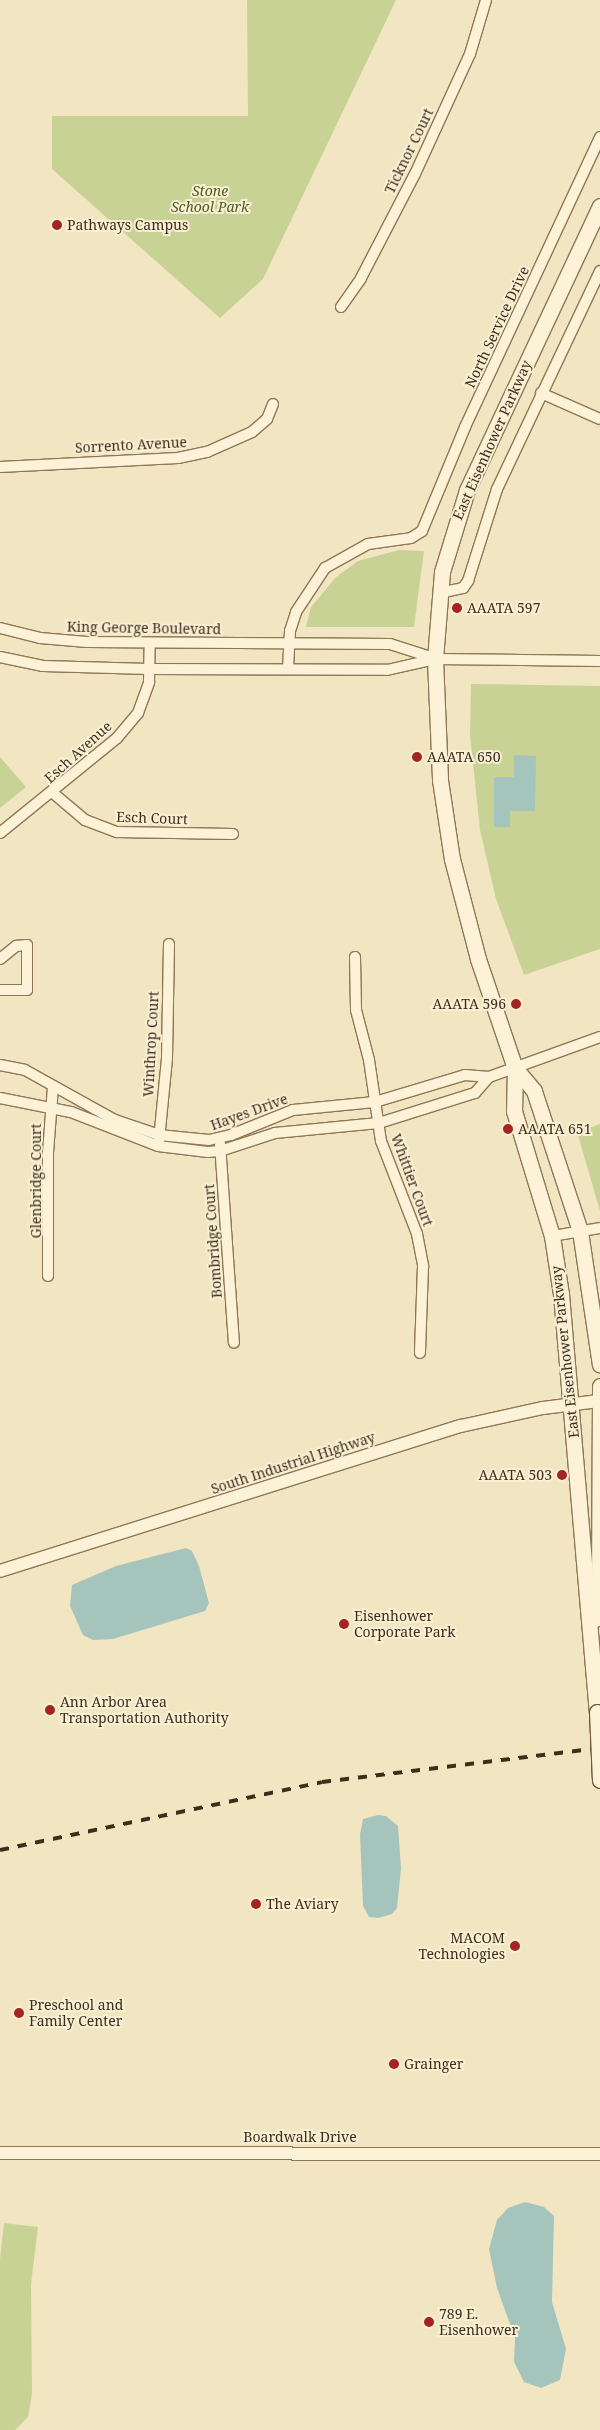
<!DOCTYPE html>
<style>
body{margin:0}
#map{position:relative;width:600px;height:2430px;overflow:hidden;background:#f2e6c2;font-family:"Noto Serif",serif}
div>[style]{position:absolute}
.green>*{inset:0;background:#c9d295}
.water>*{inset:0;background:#a5c5bc}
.roads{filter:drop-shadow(1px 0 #8f7657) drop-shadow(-1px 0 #8f7657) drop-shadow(0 1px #8f7657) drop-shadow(0 -1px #8f7657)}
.minor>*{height:10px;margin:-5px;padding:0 5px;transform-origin:5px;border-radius:5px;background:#fcf2d7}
.tertiary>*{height:12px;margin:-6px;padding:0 6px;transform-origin:6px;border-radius:6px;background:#fcf2d7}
.secondary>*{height:15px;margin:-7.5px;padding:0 7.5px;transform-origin:7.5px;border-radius:7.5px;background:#fcf2d7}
.rail>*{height:4px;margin-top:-2px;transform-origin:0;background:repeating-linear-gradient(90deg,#3d2d1d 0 9px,transparent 0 18px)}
.bridges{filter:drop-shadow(1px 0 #70573a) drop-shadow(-1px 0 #70573a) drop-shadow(0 1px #70573a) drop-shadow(0 -1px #70573a)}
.secondary-bridge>*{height:15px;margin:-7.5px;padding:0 7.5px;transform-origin:7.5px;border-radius:7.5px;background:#fcf2d7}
.dots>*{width:14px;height:14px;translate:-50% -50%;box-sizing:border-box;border:2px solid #f9efd3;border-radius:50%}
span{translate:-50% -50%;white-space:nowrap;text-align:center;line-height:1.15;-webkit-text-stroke:4px #f9efd3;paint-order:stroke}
.street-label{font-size:14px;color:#3d2d1d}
.park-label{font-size:14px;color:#4b5b21;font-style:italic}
.poi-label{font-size:14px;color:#3d2d1d}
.left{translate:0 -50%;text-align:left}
.right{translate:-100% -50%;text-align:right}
</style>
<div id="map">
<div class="green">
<i style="clip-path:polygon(247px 0,396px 0,263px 279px,220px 318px,52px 169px,52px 116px,248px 116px)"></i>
<i style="clip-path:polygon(399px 550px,424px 551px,414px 627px,306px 627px,311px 607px,336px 577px,358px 561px)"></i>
<i style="clip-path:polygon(471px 684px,600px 686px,600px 949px,524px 975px,496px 899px,480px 830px,470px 735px)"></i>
<i style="clip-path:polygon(0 757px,26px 787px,0 808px)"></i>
<i style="clip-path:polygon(600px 1124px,600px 1211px,577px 1132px)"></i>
<i style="clip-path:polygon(4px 2223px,38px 2227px,31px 2284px,32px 2394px,28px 2417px,15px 2430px,0 2430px,0 2259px)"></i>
</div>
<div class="water">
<i style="clip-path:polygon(514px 755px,536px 756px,535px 811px,510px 811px,510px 827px,494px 827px,494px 777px,514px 777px)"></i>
<i style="clip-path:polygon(186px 1548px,192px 1551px,199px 1566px,209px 1603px,205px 1611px,113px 1639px,93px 1640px,83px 1635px,70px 1606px,72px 1585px,116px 1566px)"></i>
<i style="clip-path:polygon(378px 1815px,386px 1816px,398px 1826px,401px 1868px,397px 1908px,392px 1914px,378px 1918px,369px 1917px,363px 1906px,360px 1834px,363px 1819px)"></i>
<i style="clip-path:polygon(525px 2202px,544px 2207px,554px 2216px,552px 2302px,566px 2349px,560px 2380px,541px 2388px,524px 2382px,514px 2362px,515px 2338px,497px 2288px,489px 2249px,497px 2220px,508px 2208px)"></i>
</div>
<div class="roads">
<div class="minor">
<i style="left:341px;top:307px;width:35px;rotate:-55deg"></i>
<i style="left:361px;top:278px;width:117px;rotate:-62.6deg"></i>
<i style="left:415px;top:174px;width:132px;rotate:-65.4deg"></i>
<i style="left:470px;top:54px;width:56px;rotate:-73.5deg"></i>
<i style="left:541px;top:393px;width:64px;rotate:23.8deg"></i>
<i style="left:0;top:467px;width:178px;rotate:-2.9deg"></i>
<i style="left:178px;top:458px;width:30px;rotate:-12deg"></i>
<i style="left:207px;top:452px;width:49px;rotate:-24deg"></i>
<i style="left:252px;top:432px;width:20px;rotate:-41deg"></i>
<i style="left:267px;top:419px;width:16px;rotate:-68deg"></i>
<i style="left:439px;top:593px;width:25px;rotate:-12deg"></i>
<i style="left:463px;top:588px;width:9px;rotate:-54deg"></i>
<i style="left:468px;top:581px;width:96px;rotate:-72.5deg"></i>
<i style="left:497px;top:489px;width:241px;rotate:-64.7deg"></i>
<i style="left:0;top:628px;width:41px;rotate:14deg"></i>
<i style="left:40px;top:638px;width:47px;rotate:4.9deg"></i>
<i style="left:87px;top:642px;width:303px;rotate:0.4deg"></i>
<i style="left:390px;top:644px;width:46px;rotate:17.7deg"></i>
<i style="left:0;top:657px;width:44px;rotate:11.8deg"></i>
<i style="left:43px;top:666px;width:106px;rotate:1.6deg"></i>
<i style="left:149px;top:669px;width:238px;rotate:0.2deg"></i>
<i style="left:387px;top:670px;width:49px;rotate:-12.9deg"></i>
<i style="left:435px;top:659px;width:165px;rotate:0.7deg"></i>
<i style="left:288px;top:669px;width:38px;rotate:-87deg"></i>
<i style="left:290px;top:631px;width:20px;rotate:-72deg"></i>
<i style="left:296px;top:612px;width:53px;rotate:-56.6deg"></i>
<i style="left:325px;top:568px;width:49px;rotate:-29.2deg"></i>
<i style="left:368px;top:544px;width:43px;rotate:-7.9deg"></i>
<i style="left:411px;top:538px;width:13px;rotate:-32deg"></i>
<i style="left:422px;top:531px;width:113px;rotate:-67.5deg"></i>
<i style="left:465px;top:427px;width:320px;rotate:-65deg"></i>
<i style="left:53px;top:793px;width:42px;rotate:40.2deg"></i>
<i style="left:85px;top:820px;width:34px;rotate:21deg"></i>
<i style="left:117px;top:832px;width:116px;rotate:1deg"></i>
<i style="left:0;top:833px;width:151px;rotate:-39.1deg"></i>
<i style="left:117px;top:738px;width:33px;rotate:-50deg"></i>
<i style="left:138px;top:713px;width:33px;rotate:-70deg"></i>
<i style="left:149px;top:682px;width:39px;rotate:-89deg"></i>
<i style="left:355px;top:957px;width:53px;rotate:88.9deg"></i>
<i style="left:356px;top:1010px;width:52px;rotate:75.4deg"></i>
<i style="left:369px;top:1060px;width:82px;rotate:81.6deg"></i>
<i style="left:381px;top:1141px;width:100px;rotate:68.8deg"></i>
<i style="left:417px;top:1234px;width:33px;rotate:79deg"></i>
<i style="left:423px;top:1266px;width:87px;rotate:92deg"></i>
<i style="left:0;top:959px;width:21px;rotate:-39deg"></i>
<i style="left:16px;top:946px;width:11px;rotate:-5deg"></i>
<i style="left:27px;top:945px;width:45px;rotate:90deg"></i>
<i style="left:27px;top:990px;width:27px;rotate:180deg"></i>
<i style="left:0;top:1065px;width:25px;rotate:11deg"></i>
<i style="left:25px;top:1070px;width:103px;rotate:29.1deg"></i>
<i style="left:115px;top:1120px;width:46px;rotate:18.8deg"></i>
<i style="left:159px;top:1135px;width:50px;rotate:5.7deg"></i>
<i style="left:209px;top:1140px;width:23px;rotate:-13deg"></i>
<i style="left:231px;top:1135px;width:67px;rotate:-22deg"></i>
<i style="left:293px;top:1110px;width:82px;rotate:-5.6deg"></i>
<i style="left:375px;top:1102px;width:94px;rotate:-16.7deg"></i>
<i style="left:465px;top:1075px;width:24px;rotate:5deg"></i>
<i style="left:489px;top:1077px;width:118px;rotate:-19.8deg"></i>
<i style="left:0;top:1098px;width:72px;rotate:11.2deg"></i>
<i style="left:71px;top:1112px;width:93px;rotate:21.3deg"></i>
<i style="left:158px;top:1146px;width:50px;rotate:6.8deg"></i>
<i style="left:208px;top:1152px;width:12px;rotate:-5deg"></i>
<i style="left:220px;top:1151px;width:58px;rotate:-18.1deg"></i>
<i style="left:275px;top:1133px;width:104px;rotate:-5.5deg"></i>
<i style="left:379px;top:1123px;width:101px;rotate:-17.4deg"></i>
<i style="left:475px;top:1093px;width:21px;rotate:-49deg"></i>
<i style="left:159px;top:1140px;width:82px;rotate:-84.4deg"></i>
<i style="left:167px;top:1058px;width:114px;rotate:-89deg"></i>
<i style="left:220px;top:1144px;width:199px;rotate:86deg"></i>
<i style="left:552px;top:1236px;width:49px;rotate:-9.5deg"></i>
<i style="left:48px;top:1276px;width:123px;rotate:-90deg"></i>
<i style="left:48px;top:1153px;width:67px;rotate:-85.7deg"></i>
</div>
<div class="tertiary">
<i style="left:0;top:1571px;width:483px;rotate:-17.5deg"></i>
<i style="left:461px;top:1426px;width:84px;rotate:-12.4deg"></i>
<i style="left:543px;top:1408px;width:56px;rotate:-7.1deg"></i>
<i style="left:0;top:2153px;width:600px;rotate:0.1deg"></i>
</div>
<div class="secondary">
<i style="left:600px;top:206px;width:314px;rotate:115.1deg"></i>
<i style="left:467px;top:490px;width:86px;rotate:107deg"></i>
<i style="left:442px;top:572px;width:87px;rotate:94.6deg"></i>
<i style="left:435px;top:659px;width:121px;rotate:87.6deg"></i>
<i style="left:440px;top:780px;width:80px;rotate:81.4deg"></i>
<i style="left:452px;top:859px;width:103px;rotate:75.4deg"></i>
<i style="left:478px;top:959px;width:115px;rotate:71.3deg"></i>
<i style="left:515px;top:1068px;width:30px;rotate:50deg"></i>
<i style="left:534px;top:1091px;width:147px;rotate:71.8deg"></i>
<i style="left:580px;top:1231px;width:135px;rotate:81.5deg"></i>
<i style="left:515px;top:1068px;width:43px;rotate:91.3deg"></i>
<i style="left:514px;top:1111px;width:131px;rotate:73.1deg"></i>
<i style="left:552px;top:1236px;width:59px;rotate:81.2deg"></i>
<i style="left:561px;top:1294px;width:420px;rotate:85.1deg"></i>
<i style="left:595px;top:1619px;width:32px;rotate:-83deg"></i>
<i style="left:599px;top:1587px;width:201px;rotate:-89.7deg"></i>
</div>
</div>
<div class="rail">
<i style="left:0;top:1850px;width:329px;rotate:-11.9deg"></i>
<i style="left:322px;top:1782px;width:280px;rotate:-7deg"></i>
</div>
<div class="bridges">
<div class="secondary-bridge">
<i style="left:597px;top:1712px;width:68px;rotate:87.5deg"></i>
</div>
</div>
<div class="dots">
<i style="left:57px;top:225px;background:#a42421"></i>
<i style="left:457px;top:608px;background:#a42421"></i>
<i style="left:417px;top:757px;background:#a42421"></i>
<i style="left:516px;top:1004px;background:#a42421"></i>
<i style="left:508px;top:1129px;background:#a42421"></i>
<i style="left:562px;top:1475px;background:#a42421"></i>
<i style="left:344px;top:1624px;background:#a42421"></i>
<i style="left:50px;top:1710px;background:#a42421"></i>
<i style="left:256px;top:1904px;background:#a42421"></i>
<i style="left:515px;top:1946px;background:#a42421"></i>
<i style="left:19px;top:2013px;background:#a42421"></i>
<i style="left:394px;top:2064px;background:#a42421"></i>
<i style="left:429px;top:2322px;background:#a42421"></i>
</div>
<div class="street-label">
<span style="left:409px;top:151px;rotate:-64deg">Ticknor Court</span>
<span style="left:497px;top:327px;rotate:-65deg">North Service Drive</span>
<span style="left:492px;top:440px;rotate:-66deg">East Eisenhower Parkway</span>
<span style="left:131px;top:445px;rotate:-3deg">Sorrento Avenue</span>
<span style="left:144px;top:628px;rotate:1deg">King George Boulevard</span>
<span style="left:78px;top:752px;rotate:-42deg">Esch Avenue</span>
<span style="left:152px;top:818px;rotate:2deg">Esch Court</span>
<span style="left:151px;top:1044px;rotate:-87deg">Winthrop Court</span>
<span style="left:249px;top:1112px;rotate:-20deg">Hayes Drive</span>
<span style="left:412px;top:1180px;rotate:70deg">Whittier Court</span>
<span style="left:36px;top:1181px;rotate:-90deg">Glenbridge Court</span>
<span style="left:213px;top:1241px;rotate:-94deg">Bombridge Court</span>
<span style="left:565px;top:1352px;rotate:-96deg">East Eisenhower Parkway</span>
<span style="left:293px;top:1463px;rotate:-18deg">South Industrial Highway</span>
<span style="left:300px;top:2137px">Boardwalk Drive</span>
</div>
<div class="park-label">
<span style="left:210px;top:199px">Stone<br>School Park</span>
</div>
<div class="poi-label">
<span class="left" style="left:67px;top:225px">Pathways Campus</span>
<span class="left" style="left:467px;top:608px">AAATA 597</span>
<span class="left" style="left:427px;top:757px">AAATA 650</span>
<span class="right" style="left:506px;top:1004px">AAATA 596</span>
<span class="left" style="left:518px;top:1129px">AAATA 651</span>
<span class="right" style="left:552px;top:1475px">AAATA 503</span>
<span class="left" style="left:354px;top:1624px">Eisenhower<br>Corporate Park</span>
<span class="left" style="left:60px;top:1710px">Ann Arbor Area<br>Transportation Authority</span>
<span class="left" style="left:266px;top:1904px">The Aviary</span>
<span class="right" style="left:505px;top:1946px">MACOM<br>Technologies</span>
<span class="left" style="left:29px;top:2013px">Preschool and<br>Family Center</span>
<span class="left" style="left:404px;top:2064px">Grainger</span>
<span class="left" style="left:439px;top:2322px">789 E.<br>Eisenhower</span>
</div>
</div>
